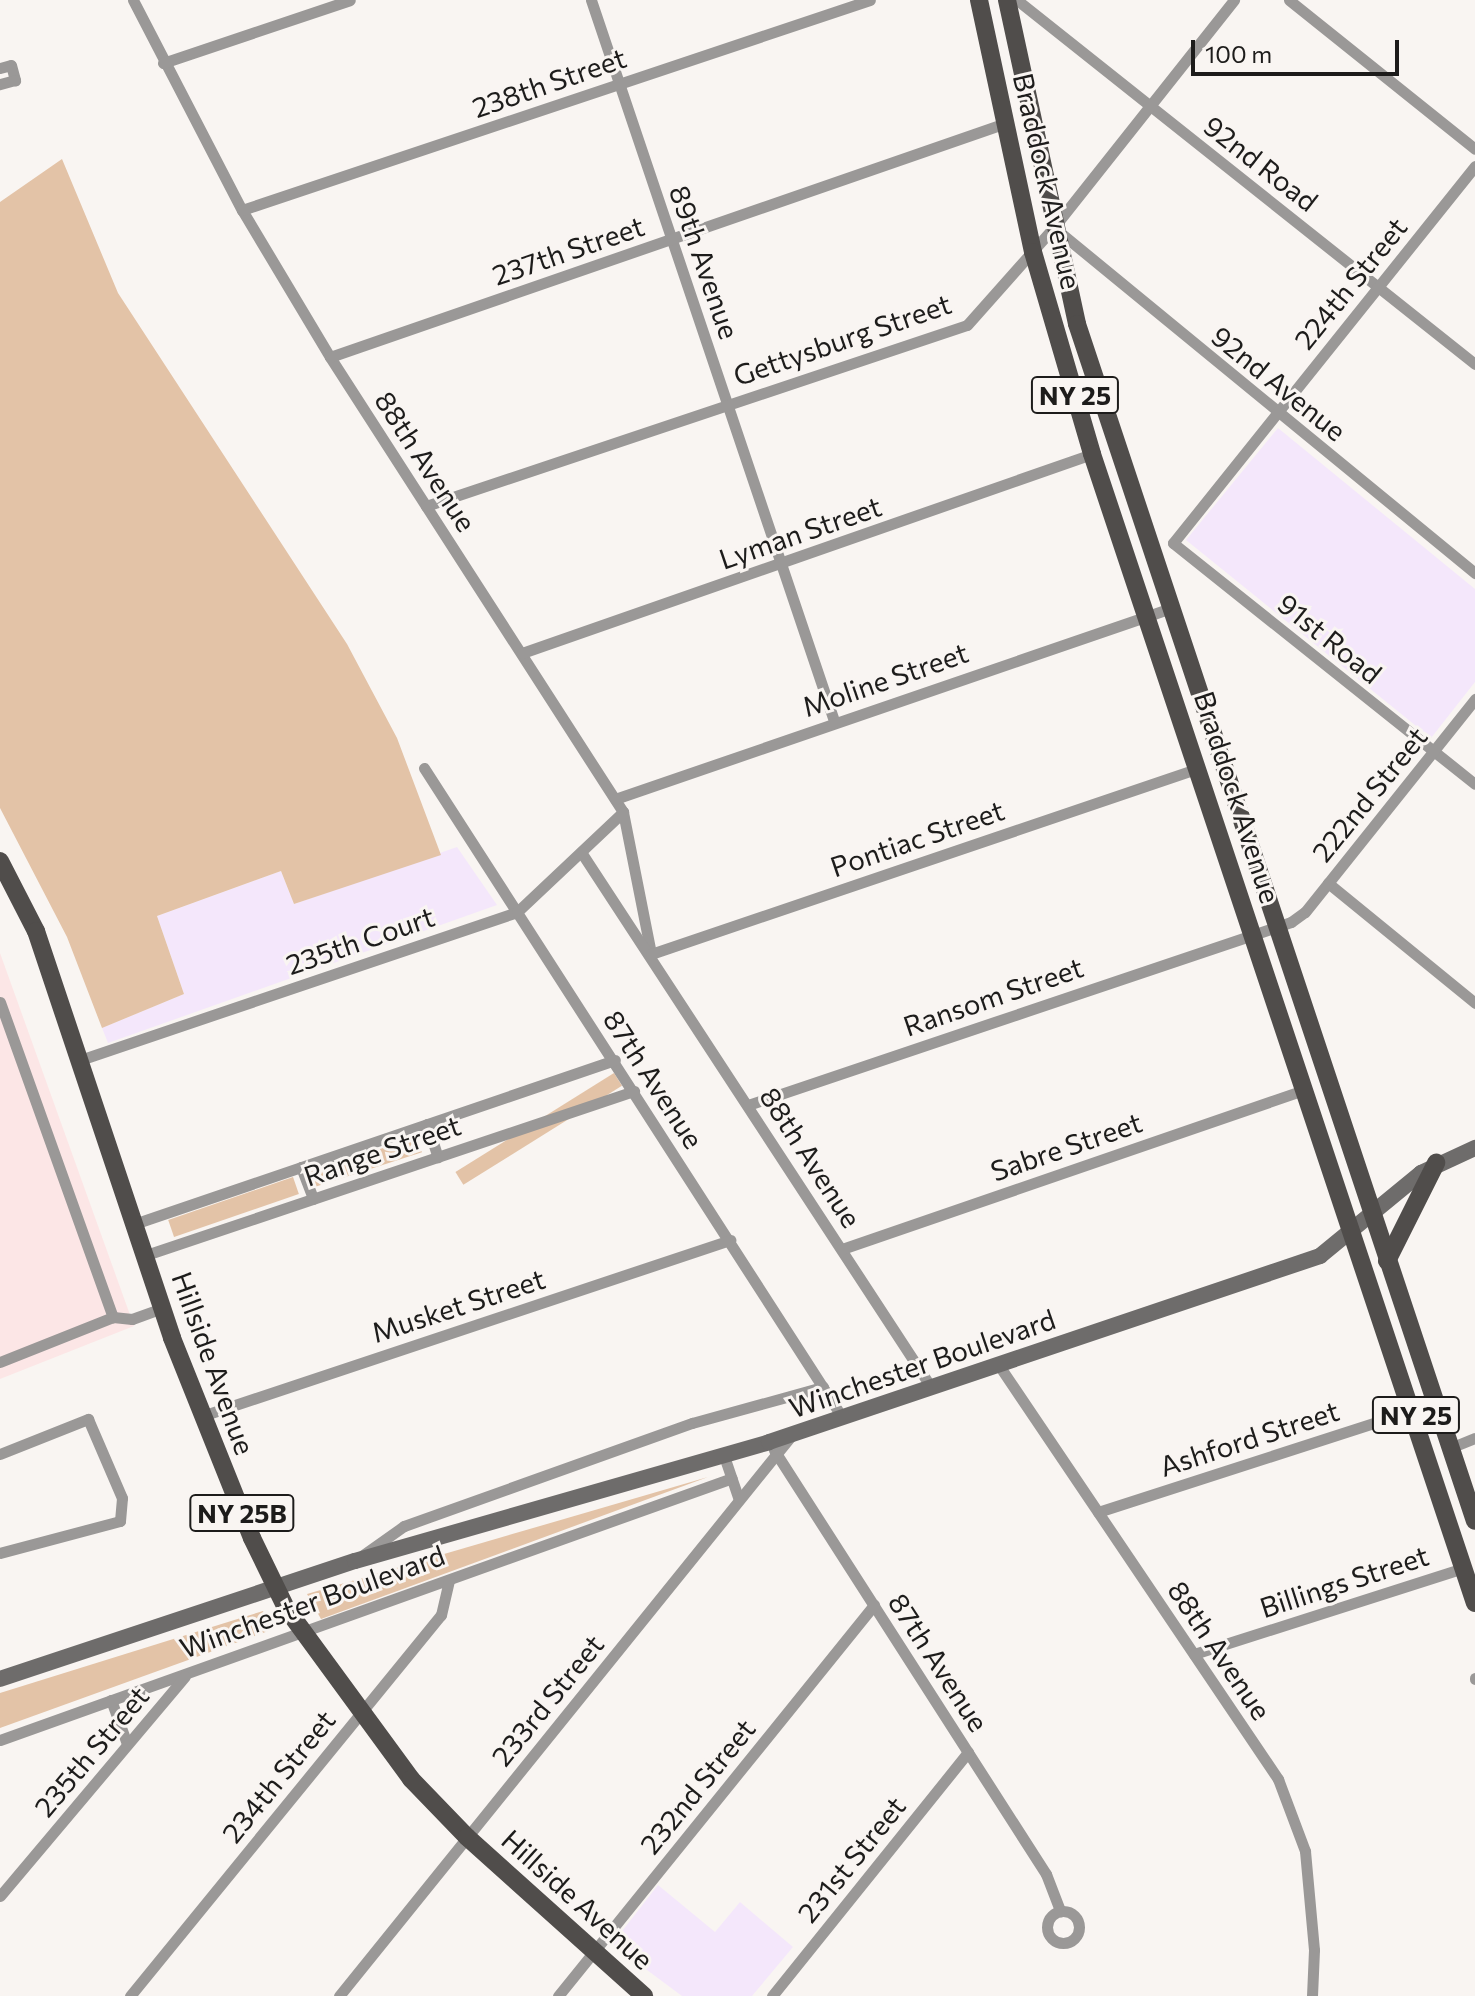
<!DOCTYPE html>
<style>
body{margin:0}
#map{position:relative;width:1475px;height:1996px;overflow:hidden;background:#f9f5f2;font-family:Commissioner,sans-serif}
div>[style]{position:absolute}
.education>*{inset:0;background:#f4e7fb}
.medical>*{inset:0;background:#fce6e6}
.green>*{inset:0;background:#e3c3a7;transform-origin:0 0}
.minor>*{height:11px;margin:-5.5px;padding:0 5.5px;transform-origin:5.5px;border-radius:5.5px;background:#9a9897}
.minor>.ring{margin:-5.5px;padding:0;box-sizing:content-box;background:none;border:11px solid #9a9897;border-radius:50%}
.secondary>*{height:16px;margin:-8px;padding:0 8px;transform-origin:8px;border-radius:8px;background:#6e6c6b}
.primary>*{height:18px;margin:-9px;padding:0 9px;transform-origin:9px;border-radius:9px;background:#504d4b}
span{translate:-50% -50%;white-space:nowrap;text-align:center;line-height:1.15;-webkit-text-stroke:6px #f9f5f2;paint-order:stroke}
.shield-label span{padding:2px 6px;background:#f9f5f2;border:2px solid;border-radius:6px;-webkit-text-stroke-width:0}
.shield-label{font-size:26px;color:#1d1c1b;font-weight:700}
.street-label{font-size:28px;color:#1d1c1b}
.scale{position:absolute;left:1191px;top:40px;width:208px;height:36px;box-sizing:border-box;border:4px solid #1d1c1b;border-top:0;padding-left:10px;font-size:24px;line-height:28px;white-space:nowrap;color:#1d1c1b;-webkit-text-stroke:6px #f9f5f2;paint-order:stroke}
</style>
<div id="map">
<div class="education">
<i style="clip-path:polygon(1278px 428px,1475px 589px,1475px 682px,1431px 738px,1186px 540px)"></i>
<i style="clip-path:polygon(457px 847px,497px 905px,108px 1043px,102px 1028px,184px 994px,157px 916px,281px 871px,294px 904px)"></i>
<i style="clip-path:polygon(658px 1885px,715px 1932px,740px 1902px,793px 1947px,752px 1996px,682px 1996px,612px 1944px)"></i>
</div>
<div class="medical">
<i style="clip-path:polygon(0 953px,134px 1326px,0 1379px)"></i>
</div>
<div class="green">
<i style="clip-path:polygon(62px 159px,118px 293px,347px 644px,397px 738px,441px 855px,294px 904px,281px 871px,157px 916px,184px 994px,102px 1028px,67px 937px,0 808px,0 202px)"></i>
<i style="left:614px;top:1073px;width:15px;height:187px;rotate:58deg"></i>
<i style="left:417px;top:1137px;width:16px;height:112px;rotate:72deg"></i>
<i style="left:293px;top:1177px;width:18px;height:132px;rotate:71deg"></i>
<i style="clip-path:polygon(708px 1477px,321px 1619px,307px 1594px)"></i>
<i style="clip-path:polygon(263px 1611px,271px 1630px,0 1728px,0 1693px)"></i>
</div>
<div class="minor">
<i style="left:133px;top:0;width:237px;rotate:62.6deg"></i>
<i style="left:242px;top:210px;width:171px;rotate:59.1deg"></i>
<i style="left:330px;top:357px;width:541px;rotate:57.22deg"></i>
<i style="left:623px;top:812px;width:145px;rotate:78.8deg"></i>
<i style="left:591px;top:0;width:761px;rotate:71.37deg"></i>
<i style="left:1017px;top:0;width:585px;rotate:38.48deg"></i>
<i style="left:1289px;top:0;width:238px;rotate:38.7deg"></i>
<i style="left:163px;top:63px;width:197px;rotate:-18.6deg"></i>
<i style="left:0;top:68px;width:11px;rotate:-15deg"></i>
<i style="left:11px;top:65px;width:16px;rotate:75deg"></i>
<i style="left:15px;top:80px;width:16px;rotate:165deg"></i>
<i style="left:242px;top:210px;width:662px;rotate:-18.49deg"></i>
<i style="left:1057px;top:230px;width:541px;rotate:39.37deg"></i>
<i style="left:330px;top:357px;width:712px;rotate:-19.1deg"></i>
<i style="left:426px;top:506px;width:570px;rotate:-18.5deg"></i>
<i style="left:967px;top:325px;width:131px;rotate:-48.4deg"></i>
<i style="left:1054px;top:227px;width:290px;rotate:-51.6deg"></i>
<i style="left:1173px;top:543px;width:483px;rotate:-51.3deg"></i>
<i style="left:1173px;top:543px;width:386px;rotate:38.6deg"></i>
<i style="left:522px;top:653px;width:604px;rotate:-19.25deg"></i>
<i style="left:424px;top:768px;width:772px;rotate:57.22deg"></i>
<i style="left:615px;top:799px;width:588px;rotate:-18.96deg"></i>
<i style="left:581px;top:852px;width:639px;rotate:56.81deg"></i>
<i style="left:1328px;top:883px;width:190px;rotate:39.2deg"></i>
<i style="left:651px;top:954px;width:579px;rotate:-18.75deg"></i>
<i style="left:0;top:1002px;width:335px;rotate:70.3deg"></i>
<i style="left:80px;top:1060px;width:461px;rotate:-18.7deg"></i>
<i style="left:517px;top:912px;width:146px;rotate:-43.3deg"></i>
<i style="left:748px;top:1105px;width:573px;rotate:-18.62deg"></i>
<i style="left:1291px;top:922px;width:17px;rotate:-36deg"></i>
<i style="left:1305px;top:912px;width:273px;rotate:-51.4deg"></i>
<i style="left:427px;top:1124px;width:35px;rotate:72deg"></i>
<i style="left:301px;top:1167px;width:34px;rotate:69deg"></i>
<i style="left:134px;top:1224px;width:508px;rotate:-18.83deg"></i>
<i style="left:842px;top:1249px;width:491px;rotate:-19deg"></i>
<i style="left:146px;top:1255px;width:515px;rotate:-18.58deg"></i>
<i style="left:0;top:1362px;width:122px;rotate:-21.7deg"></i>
<i style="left:113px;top:1317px;width:19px;rotate:6deg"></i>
<i style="left:132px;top:1319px;width:32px;rotate:-20deg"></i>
<i style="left:998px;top:1364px;width:501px;rotate:55.99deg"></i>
<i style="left:1278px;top:1779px;width:77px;rotate:69.4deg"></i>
<i style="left:1305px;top:1851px;width:99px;rotate:84.8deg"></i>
<i style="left:1314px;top:1950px;width:46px;rotate:92.5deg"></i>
<i style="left:202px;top:1416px;width:557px;rotate:-18.43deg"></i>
<i style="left:1450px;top:1448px;width:27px;rotate:-22deg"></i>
<i style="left:774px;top:1450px;width:504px;rotate:57.32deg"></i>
<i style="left:1046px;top:1874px;width:40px;rotate:69deg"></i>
<i style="left:0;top:1454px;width:95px;rotate:-21.7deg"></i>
<i style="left:88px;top:1419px;width:86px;rotate:66.7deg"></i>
<i style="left:122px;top:1498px;width:23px;rotate:95deg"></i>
<i style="left:120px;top:1521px;width:124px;rotate:165.1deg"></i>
<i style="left:724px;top:1456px;width:46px;rotate:71.2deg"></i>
<i style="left:1098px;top:1512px;width:332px;rotate:-17.9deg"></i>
<i style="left:363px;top:1555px;width:50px;rotate:-35.3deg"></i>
<i style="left:404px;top:1526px;width:306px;rotate:-19.7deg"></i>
<i style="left:692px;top:1423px;width:136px;rotate:-15.4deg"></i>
<i style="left:1194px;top:1654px;width:282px;rotate:-17.7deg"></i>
<i style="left:1475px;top:1678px;width:1px;rotate:90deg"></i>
<i style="left:111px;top:1700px;width:47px;rotate:70deg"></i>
<i style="left:0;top:1740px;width:777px;rotate:-19.69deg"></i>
<i style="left:0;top:1896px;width:287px;rotate:-49.9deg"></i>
<i class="ring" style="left:1047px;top:1911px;width:21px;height:21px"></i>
<i style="left:130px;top:1996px;width:492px;rotate:-50.8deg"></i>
<i style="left:441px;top:1615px;width:36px;rotate:-77deg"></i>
<i style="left:339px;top:1996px;width:720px;rotate:-51.09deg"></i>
<i style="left:558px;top:1996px;width:503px;rotate:-51.06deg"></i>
<i style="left:772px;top:1996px;width:313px;rotate:-51.2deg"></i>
</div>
<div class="secondary">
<i style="left:0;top:1679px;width:374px;rotate:-18.4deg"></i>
<i style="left:355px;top:1561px;width:431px;rotate:-16deg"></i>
<i style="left:769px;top:1442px;width:582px;rotate:-18.65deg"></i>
<i style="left:1320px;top:1256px;width:131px;rotate:-39.4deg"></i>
<i style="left:1421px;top:1173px;width:60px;rotate:-24.8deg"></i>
</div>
<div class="primary">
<i style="left:979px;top:0;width:258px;rotate:77.9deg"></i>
<i style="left:1033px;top:252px;width:210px;rotate:73.7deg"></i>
<i style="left:1092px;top:454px;width:1211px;rotate:71.57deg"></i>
<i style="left:1007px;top:0;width:331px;rotate:77.8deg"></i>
<i style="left:1077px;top:324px;width:1261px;rotate:71.61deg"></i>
<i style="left:0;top:861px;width:79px;rotate:62.8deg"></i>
<i style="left:36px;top:931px;width:429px;rotate:71.5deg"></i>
<i style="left:172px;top:1338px;width:215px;rotate:68.2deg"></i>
<i style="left:252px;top:1538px;width:78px;rotate:64.1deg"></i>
<i style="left:286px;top:1608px;width:212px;rotate:53.8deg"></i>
<i style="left:411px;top:1779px;width:81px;rotate:46deg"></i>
<i style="left:467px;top:1837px;width:238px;rotate:41.9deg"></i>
<i style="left:1387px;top:1261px;width:110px;rotate:-63.4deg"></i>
</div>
<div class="shield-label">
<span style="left:1075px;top:395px">NY 25</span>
<span style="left:1416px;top:1415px">NY 25</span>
<span style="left:242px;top:1513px">NY 25B</span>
</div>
<div class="street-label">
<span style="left:549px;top:82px;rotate:-19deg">238th Street</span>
<span style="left:1261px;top:163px;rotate:38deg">92nd Road</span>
<span style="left:1048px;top:181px;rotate:77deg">Braddock Avenue</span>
<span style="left:568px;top:250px;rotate:-19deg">237th Street</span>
<span style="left:705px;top:262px;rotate:71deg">89th Avenue</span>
<span style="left:1350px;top:283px;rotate:-51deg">224th Street</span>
<span style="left:842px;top:339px;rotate:-19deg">Gettysburg Street</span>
<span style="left:1279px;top:383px;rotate:39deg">92nd Avenue</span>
<span style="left:426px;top:461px;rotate:57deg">88th Avenue</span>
<span style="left:800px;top:532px;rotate:-19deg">Lyman Street</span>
<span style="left:1330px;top:638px;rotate:39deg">91st Road</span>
<span style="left:885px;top:679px;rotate:-19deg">Moline Street</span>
<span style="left:1369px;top:794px;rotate:-51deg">222nd Street</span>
<span style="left:1238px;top:797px;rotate:72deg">Braddock Avenue</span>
<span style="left:917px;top:838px;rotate:-19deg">Pontiac Street</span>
<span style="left:360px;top:940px;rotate:-19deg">235th Court</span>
<span style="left:993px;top:996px;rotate:-19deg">Ransom Street</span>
<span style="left:654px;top:1079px;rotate:57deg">87th Avenue</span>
<span style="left:1066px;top:1146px;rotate:-19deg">Sabre Street</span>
<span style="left:382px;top:1150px;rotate:-19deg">Range Street</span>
<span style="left:811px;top:1157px;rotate:57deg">88th Avenue</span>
<span style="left:458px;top:1305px;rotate:-18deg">Musket Street</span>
<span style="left:214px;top:1363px;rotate:70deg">Hillside Avenue</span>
<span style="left:922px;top:1363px;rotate:-19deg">Winchester Boulevard</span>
<span style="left:1249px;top:1438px;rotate:-18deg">Ashford Street</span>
<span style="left:1344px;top:1581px;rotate:-18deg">Billings Street</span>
<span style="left:312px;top:1601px;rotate:-20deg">Winchester Boulevard</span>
<span style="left:1220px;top:1650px;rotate:56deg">88th Avenue</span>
<span style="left:939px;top:1662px;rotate:57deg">87th Avenue</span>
<span style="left:547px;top:1700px;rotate:-51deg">233rd Street</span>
<span style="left:91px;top:1751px;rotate:-50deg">235th Street</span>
<span style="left:278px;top:1776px;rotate:-51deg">234th Street</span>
<span style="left:697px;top:1786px;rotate:-51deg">232nd Street</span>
<span style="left:851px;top:1859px;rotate:-51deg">231st Street</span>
<span style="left:578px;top:1899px;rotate:42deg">Hillside Avenue</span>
</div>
<div class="scale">100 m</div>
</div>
